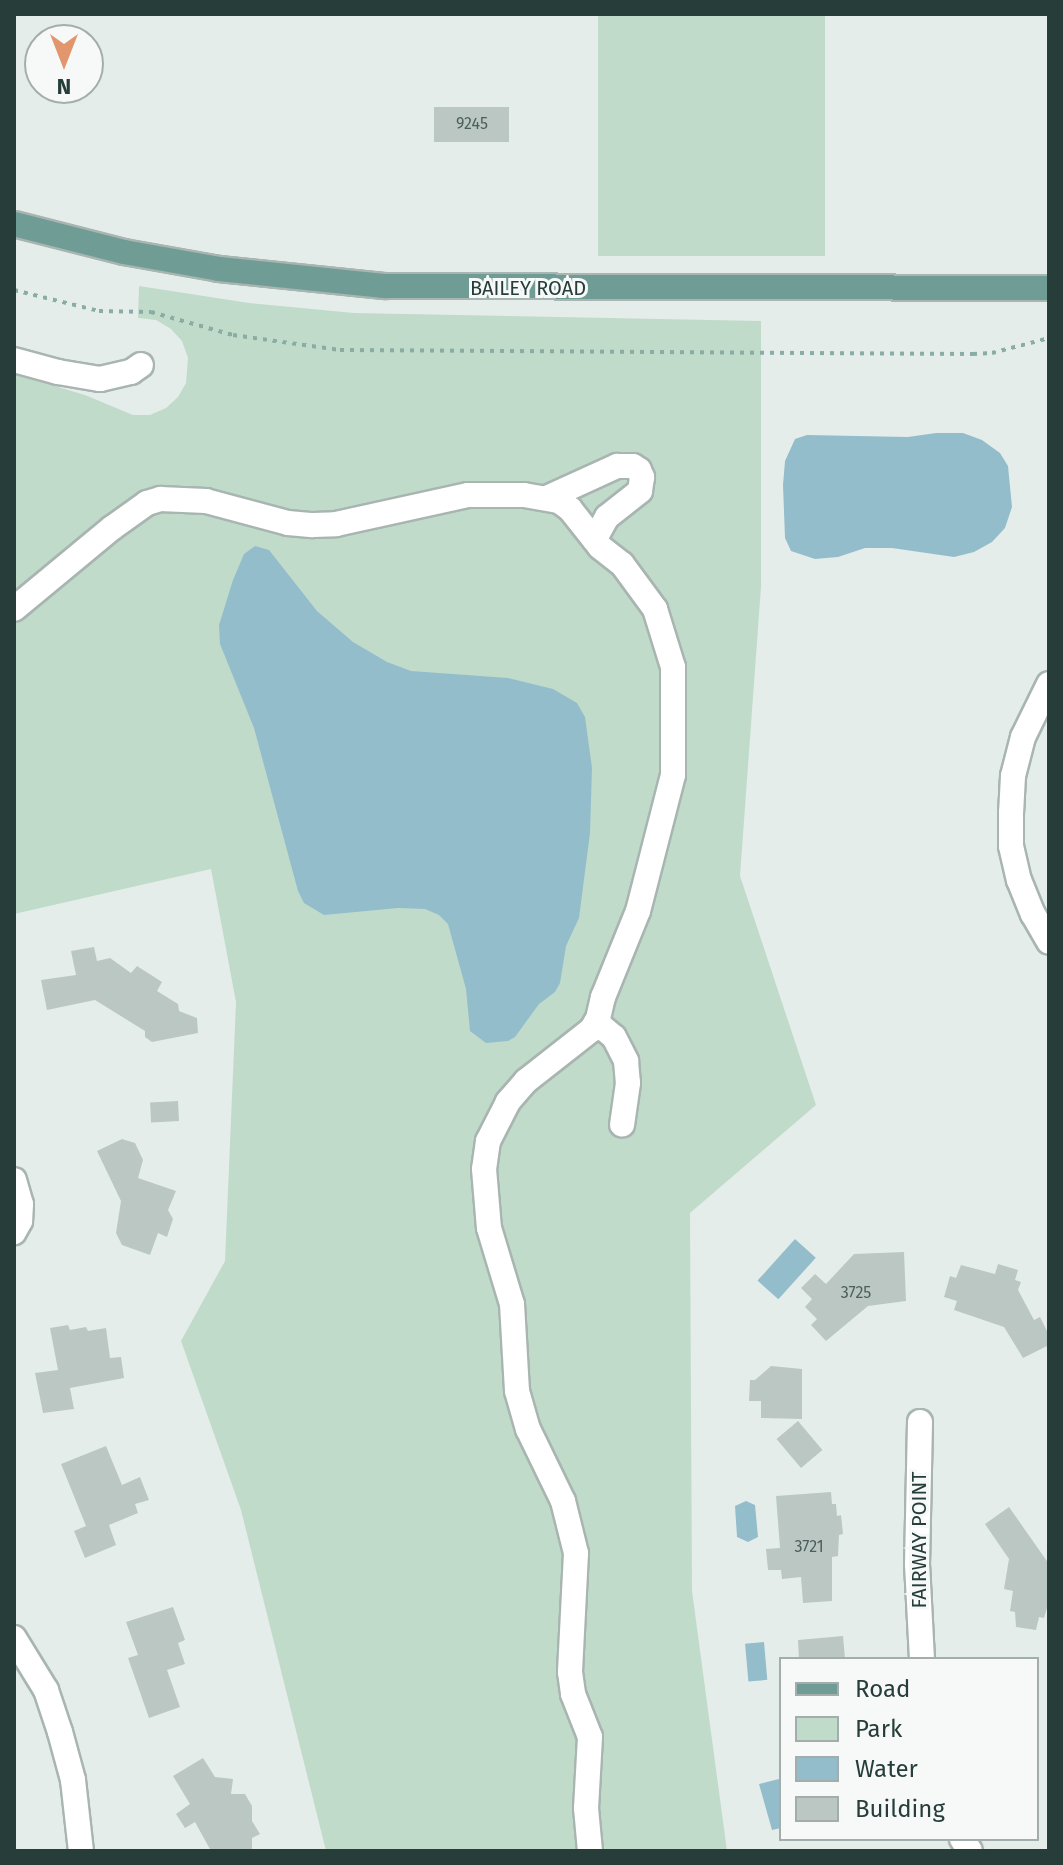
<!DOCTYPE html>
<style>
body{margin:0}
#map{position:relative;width:1063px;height:1865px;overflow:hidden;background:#e5edea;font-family:"Fira Sans",sans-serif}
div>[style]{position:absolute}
.green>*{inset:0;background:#c1dbcb;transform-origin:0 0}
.water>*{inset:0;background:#94bdcb;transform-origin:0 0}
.building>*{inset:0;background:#bbc7c3;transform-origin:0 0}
.path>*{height:4px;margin-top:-2px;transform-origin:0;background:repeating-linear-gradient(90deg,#89aca5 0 4px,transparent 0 10px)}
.roads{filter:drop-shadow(2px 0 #a8b5b1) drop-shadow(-2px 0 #a8b5b1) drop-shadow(0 2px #a8b5b1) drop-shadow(0 -2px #a8b5b1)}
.minor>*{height:24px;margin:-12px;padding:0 12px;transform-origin:12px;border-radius:12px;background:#fff}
.major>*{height:24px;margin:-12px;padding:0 12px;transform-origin:12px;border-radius:12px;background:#6f9d96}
span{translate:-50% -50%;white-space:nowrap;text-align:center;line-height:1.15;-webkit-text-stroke:6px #f6f9f8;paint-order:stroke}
.number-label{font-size:16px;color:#4b605c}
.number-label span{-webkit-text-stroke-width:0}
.street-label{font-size:20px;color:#263d39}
.frame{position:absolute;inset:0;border:16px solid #263d39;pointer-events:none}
.legend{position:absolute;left:779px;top:1657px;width:260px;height:184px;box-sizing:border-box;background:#f6f9f8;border:2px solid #a3aeac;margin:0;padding:10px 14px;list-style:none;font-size:24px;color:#263d39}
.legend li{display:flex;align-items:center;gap:16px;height:40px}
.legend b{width:40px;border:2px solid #a3aeac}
.north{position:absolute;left:24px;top:24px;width:80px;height:80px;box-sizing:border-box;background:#f6f9f8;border:2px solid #a3aeac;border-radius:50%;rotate:180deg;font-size:22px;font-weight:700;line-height:32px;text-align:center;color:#263d39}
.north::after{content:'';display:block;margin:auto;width:28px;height:36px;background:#e2966e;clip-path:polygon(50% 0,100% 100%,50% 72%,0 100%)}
</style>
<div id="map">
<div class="green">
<i style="left:598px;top:14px;width:227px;height:242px"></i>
<i style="clip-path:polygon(139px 286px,249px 303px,354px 313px,761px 321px,761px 587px,740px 876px,816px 1105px,690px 1213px,692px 1591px,727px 1851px,326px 1851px,241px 1510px,181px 1341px,225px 1261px,236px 1002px,211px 869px,14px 914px,14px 374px,85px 395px,133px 415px,150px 415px,166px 408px,178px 397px,186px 383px,188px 358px,182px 341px,171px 329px,156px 320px,138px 318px)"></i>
</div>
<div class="water">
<i style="clip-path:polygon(936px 433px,963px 433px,982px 440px,1000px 453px,1008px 466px,1012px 507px,1005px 528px,992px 542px,974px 552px,954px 557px,892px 548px,865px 548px,838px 557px,815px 559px,791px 551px,785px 538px,783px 485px,785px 461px,795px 439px,807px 435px,908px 437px)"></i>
<i style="clip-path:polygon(255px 546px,269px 550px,317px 611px,353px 642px,387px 662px,411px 671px,508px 678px,553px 689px,577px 703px,585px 717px,592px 768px,590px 833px,579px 918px,566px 946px,560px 983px,555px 992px,539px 1004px,515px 1037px,508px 1041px,486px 1043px,470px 1031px,466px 989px,448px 924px,439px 915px,425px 909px,398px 908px,324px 915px,304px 903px,298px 891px,254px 728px,220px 644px,219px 625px,233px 580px,244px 554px)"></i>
<i style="left:795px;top:1239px;width:28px;height:56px;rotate:42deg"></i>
<i style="clip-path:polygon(746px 1501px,755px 1505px,758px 1537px,748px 1542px,737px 1537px,735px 1506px)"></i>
<i style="left:764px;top:1642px;width:38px;height:19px;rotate:85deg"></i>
<i style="clip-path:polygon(779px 1779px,781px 1828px,772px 1830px,759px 1784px)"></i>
</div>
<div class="building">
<i style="left:509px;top:107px;width:35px;height:75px;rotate:90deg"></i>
<i style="clip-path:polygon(94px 947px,97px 961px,110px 958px,131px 973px,137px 966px,162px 982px,157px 991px,178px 1004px,179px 1011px,197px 1018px,198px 1033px,152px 1042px,145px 1037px,145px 1031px,95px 1000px,47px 1010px,41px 980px,76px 975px,71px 951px)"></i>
<i style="left:178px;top:1101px;width:20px;height:28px;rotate:87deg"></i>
<i style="clip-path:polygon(122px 1139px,135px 1143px,143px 1160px,138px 1178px,176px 1191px,168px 1210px,173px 1219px,167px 1237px,158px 1233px,150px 1255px,122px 1245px,116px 1233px,121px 1201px,97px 1151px)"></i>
<i style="clip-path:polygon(904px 1252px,906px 1301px,868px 1306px,826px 1341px,811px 1325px,817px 1319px,805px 1307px,812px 1299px,801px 1288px,815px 1274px,826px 1284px,854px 1254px)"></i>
<i style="clip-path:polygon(998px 1264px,1018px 1270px,1015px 1280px,1021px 1282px,1018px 1290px,1034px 1320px,1040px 1317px,1049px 1335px,1049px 1345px,1023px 1358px,1004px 1327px,954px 1310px,957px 1301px,944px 1297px,950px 1276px,956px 1278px,961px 1265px,995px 1274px)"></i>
<i style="clip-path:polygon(68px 1325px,70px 1330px,86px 1327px,88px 1331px,106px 1328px,110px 1358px,121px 1357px,124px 1378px,70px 1388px,74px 1409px,43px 1413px,35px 1373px,58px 1370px,50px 1328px)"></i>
<i style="clip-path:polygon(771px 1366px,802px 1369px,802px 1419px,761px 1418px,761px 1401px,749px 1401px,750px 1380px,755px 1380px)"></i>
<i style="left:798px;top:1421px;width:38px;height:28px;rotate:50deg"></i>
<i style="clip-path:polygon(106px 1446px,122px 1485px,140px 1477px,149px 1500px,135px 1504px,138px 1513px,109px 1525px,116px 1545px,85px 1558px,74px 1531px,86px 1526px,61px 1464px)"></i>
<i style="clip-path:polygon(831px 1492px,832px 1504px,836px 1504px,837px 1516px,841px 1515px,843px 1534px,839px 1535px,838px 1556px,832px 1557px,832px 1601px,803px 1603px,801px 1577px,782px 1579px,781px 1570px,768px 1570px,766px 1549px,780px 1548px,776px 1496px)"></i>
<i style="clip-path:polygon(1009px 1507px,1049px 1564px,1049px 1601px,1044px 1618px,1039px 1617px,1036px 1630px,1016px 1627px,1015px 1612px,1010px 1611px,1013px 1591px,1004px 1589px,1009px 1559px,985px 1524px)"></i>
<i style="clip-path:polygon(173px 1607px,185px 1640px,178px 1643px,185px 1664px,167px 1670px,180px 1707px,149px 1718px,128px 1658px,138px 1655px,126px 1622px)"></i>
<i style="clip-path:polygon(843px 1636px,845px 1659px,799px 1659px,798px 1640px)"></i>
<i style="clip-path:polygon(203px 1758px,215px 1777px,233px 1779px,231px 1794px,245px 1794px,252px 1806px,252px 1821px,260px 1834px,252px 1838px,252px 1851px,211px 1851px,195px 1822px,185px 1828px,176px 1814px,190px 1804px,173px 1776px)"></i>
</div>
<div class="path">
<i style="left:14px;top:290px;width:88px;rotate:13.9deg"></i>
<i style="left:99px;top:311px;width:52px;rotate:1.1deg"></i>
<i style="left:151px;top:312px;width:85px;rotate:15.7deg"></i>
<i style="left:233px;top:335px;width:108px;rotate:8deg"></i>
<i style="left:340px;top:350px;width:633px;rotate:0.36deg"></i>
<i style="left:973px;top:354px;width:19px;rotate:-3deg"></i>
<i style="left:992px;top:353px;width:59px;rotate:-14.7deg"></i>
</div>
<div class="roads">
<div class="minor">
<i style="left:14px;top:360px;width:46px;rotate:15.3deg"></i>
<i style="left:58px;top:372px;width:43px;rotate:9.5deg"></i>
<i style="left:100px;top:379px;width:32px;rotate:-13deg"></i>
<i style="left:131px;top:372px;width:12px;rotate:-35deg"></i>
<i style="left:549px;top:497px;width:75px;rotate:-24.5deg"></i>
<i style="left:617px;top:466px;width:16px"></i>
<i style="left:633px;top:466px;width:7px;rotate:34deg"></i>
<i style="left:639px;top:470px;width:8px;rotate:67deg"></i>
<i style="left:642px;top:477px;width:14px;rotate:98deg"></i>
<i style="left:640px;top:491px;width:42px;rotate:141.8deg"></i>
<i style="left:607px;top:517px;width:26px;rotate:119deg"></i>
<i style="left:14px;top:609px;width:127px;rotate:-39.6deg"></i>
<i style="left:112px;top:528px;width:43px;rotate:-35.5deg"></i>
<i style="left:147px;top:503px;width:14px;rotate:-17deg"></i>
<i style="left:160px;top:499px;width:46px;rotate:2.5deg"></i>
<i style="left:206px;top:501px;width:85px;rotate:15deg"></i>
<i style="left:288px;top:523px;width:25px;rotate:5deg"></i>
<i style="left:313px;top:525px;width:23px;rotate:-2deg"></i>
<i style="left:336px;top:524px;width:135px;rotate:-12.4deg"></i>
<i style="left:468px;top:495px;width:56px"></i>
<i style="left:524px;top:495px;width:36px;rotate:10deg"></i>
<i style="left:559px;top:501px;width:14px;rotate:36deg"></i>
<i style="left:570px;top:509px;width:48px;rotate:51.7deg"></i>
<i style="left:600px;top:547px;width:28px;rotate:38deg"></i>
<i style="left:622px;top:564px;width:56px;rotate:53.7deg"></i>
<i style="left:655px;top:609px;width:61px;rotate:72.8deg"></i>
<i style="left:673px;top:667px;width:108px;rotate:90deg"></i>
<i style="left:673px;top:775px;width:140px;rotate:104.4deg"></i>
<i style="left:638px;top:911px;width:93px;rotate:112.1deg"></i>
<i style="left:603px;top:997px;width:23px;rotate:103deg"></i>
<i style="left:598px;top:1019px;width:13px;rotate:122deg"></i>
<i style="left:591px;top:1030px;width:83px;rotate:141.9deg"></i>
<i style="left:526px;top:1081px;width:28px;rotate:131deg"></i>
<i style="left:508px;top:1102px;width:44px;rotate:117.1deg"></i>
<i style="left:488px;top:1141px;width:28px;rotate:98deg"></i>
<i style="left:484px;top:1169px;width:59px;rotate:85.2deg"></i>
<i style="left:489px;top:1228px;width:79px;rotate:73.2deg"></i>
<i style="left:512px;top:1304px;width:87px;rotate:86.7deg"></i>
<i style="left:517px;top:1391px;width:40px;rotate:74deg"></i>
<i style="left:528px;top:1429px;width:80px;rotate:64.1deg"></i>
<i style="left:563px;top:1501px;width:54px;rotate:76deg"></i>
<i style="left:576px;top:1553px;width:119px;rotate:92.9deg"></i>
<i style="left:570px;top:1672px;width:22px;rotate:82deg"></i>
<i style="left:573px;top:1694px;width:46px;rotate:68.4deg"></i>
<i style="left:590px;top:1737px;width:71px;rotate:93.2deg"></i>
<i style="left:586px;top:1808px;width:43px;rotate:84.7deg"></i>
<i style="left:1049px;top:684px;width:59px;rotate:116.1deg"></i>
<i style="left:1023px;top:737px;width:40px;rotate:104.4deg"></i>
<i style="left:1013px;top:776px;width:36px;rotate:93deg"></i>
<i style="left:1011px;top:812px;width:34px;rotate:90deg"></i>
<i style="left:1011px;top:846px;width:35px;rotate:77deg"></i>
<i style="left:1019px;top:880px;width:37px;rotate:68deg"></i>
<i style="left:1033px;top:914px;width:32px;rotate:60deg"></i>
<i style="left:596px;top:1022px;width:23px;rotate:40deg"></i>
<i style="left:614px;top:1037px;width:27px;rotate:63deg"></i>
<i style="left:626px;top:1061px;width:22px;rotate:85deg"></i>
<i style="left:628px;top:1083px;width:42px;rotate:98.1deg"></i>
<i style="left:14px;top:1180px;width:25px;rotate:74deg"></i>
<i style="left:21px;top:1204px;width:17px;rotate:93deg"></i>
<i style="left:20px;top:1221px;width:13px;rotate:119deg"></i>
<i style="left:920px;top:1422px;width:142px;rotate:91.2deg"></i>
<i style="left:917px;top:1564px;width:95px;rotate:87deg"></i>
<i style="left:14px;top:1638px;width:61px;rotate:58.4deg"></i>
<i style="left:46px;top:1690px;width:44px;rotate:71.6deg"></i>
<i style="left:60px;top:1732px;width:50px;rotate:74.8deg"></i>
<i style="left:73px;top:1780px;width:71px;rotate:83.6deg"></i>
<i style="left:962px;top:1839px;width:14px;rotate:56deg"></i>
</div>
<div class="major">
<i style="left:14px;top:224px;width:114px;rotate:14.3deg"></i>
<i style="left:124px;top:252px;width:97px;rotate:10.1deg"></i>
<i style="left:219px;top:269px;width:166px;rotate:5.9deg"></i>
<i style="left:384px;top:286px;width:665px;rotate:0.17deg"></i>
</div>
</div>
<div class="number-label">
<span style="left:472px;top:124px">9245</span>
<span style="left:856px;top:1293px">3725</span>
<span style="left:809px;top:1547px">3721</span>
</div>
<div class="street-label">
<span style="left:528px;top:288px">BAILEY ROAD</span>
<span style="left:919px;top:1540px;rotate:-90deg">FAIRWAY POINT</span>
</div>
<div class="frame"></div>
<ul class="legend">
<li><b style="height:10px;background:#6f9d96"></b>Road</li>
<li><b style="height:22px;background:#c1dbcb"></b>Park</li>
<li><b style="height:22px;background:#94bdcb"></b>Water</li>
<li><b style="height:22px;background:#bbc7c3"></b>Building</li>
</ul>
<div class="north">N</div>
</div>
